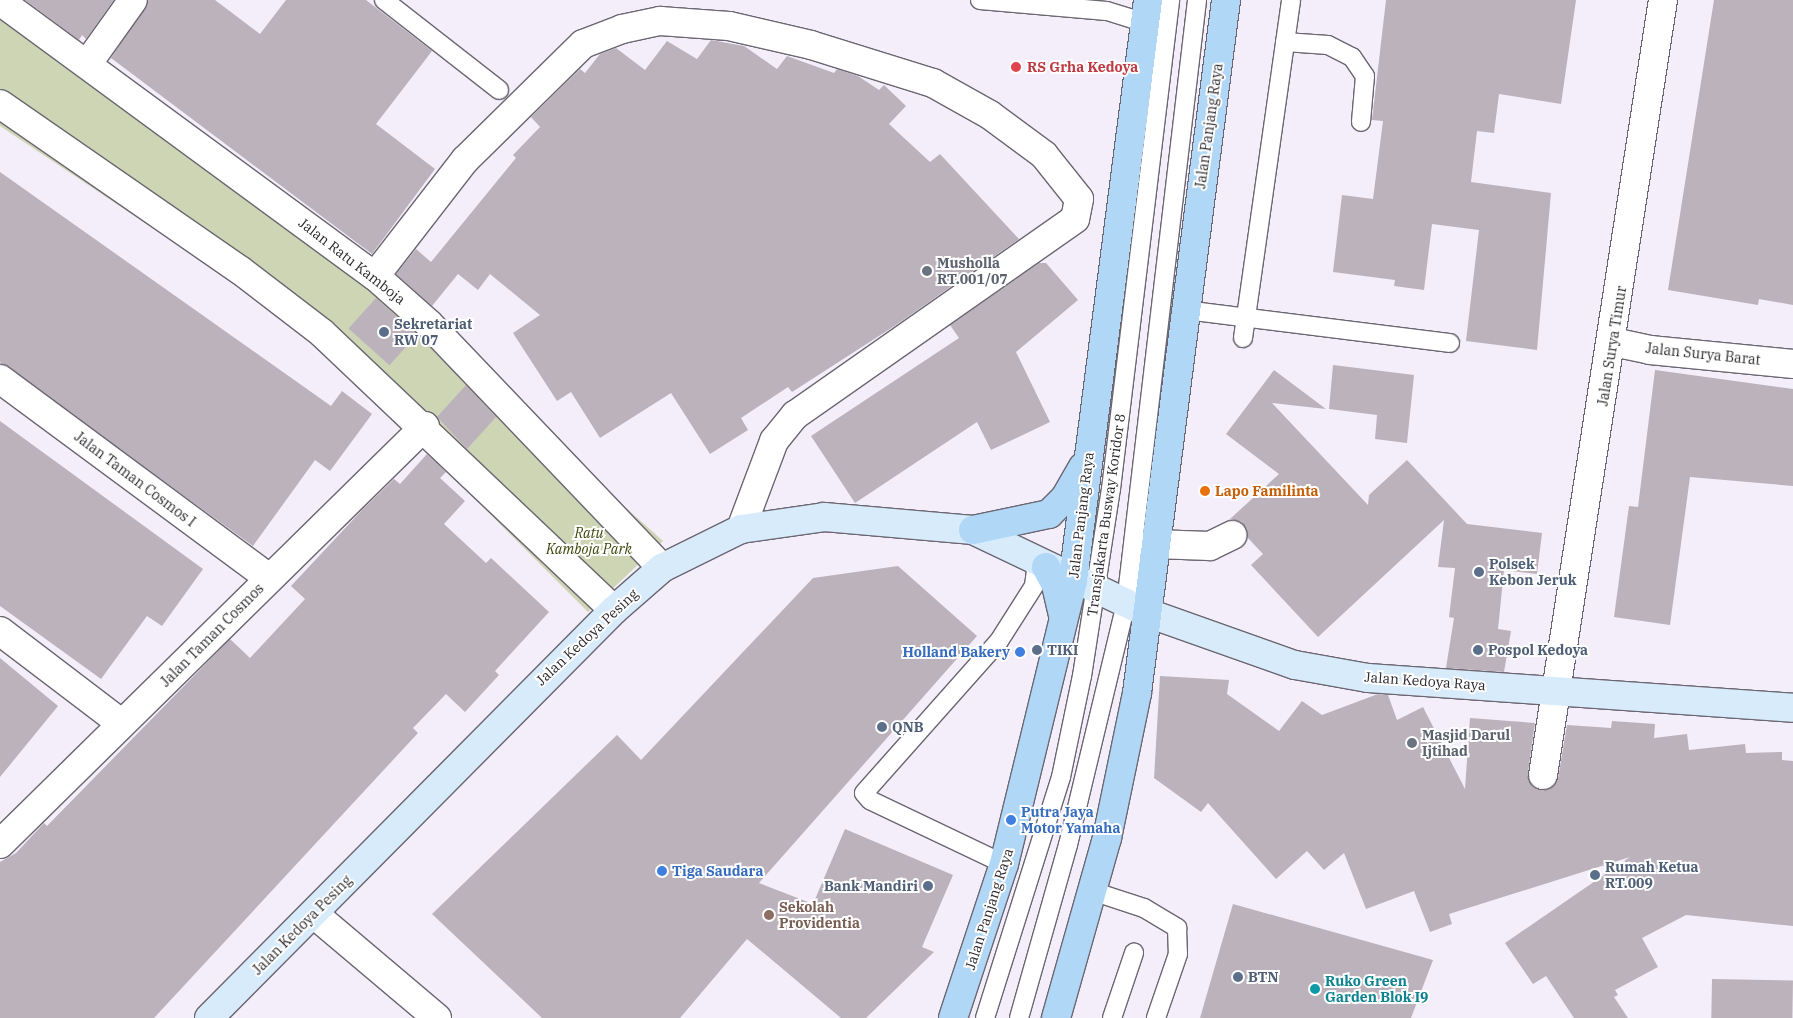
<!DOCTYPE html>
<style>
body{margin:0}
#map{position:relative;width:1793px;height:1018px;overflow:hidden;background:#f3eefa;font-family:"IBM Plex Serif",serif}
div>[style]{position:absolute}
.green>*{inset:0;background:#cdd5b5}
.building>*{inset:0;background:#bcb2bb;transform-origin:0 0}
.roads{filter:drop-shadow(1px 0 #6b6671) drop-shadow(-1px 0 #6b6671) drop-shadow(0 1px #6b6671) drop-shadow(0 -1px #6b6671)}
.lane>*{height:18px;margin:-9px;padding:0 9px;transform-origin:9px;border-radius:9px;background:#fff}
.street>*{height:28px;margin:-14px;padding:0 14px;transform-origin:14px;border-radius:14px;background:#fff}
.secondary>*{height:28px;margin:-14px;padding:0 14px;transform-origin:14px;border-radius:14px;background:#d7ebfa}
.primary>*{height:28px;margin:-14px;padding:0 14px;transform-origin:14px;border-radius:14px;background:#b0d7f6}
.dots>*{width:14px;height:14px;translate:-50% -50%;box-sizing:border-box;border:2px solid #fefefe;border-radius:50%}
span{translate:-50% -50%;white-space:nowrap;text-align:center;line-height:1.15;-webkit-text-stroke:4px #fefefe;paint-order:stroke}
.health-label{font-size:14px;color:#be3a42;font-weight:700}
.left{translate:0 -50%;text-align:left}
.street-label{font-size:14px;color:#2a282c}
.worship-label{font-size:14px;color:#5b616d;font-weight:700}
.service-label{font-size:14px;color:#4e5e75;font-weight:700}
.right{translate:-100% -50%;text-align:right}
.food-label{font-size:14px;color:#c56008;font-weight:700}
.park-label{font-size:14px;color:#3b4508;font-style:italic}
.shop-label{font-size:14px;color:#366cbe;font-weight:700}
.education-label{font-size:14px;color:#785e54;font-weight:700}
.culture-label{font-size:14px;color:#0d838f;font-weight:700}
</style>
<div id="map">
<div class="green">
<i style="clip-path:polygon(0 11px,372px 280px,663px 541px,588px 612px,308px 332px,0 126px)"></i>
</div>
<div class="building">
<i style="clip-path:polygon(25px 0,114px 0,86px 39px,82px 35px,79px 40px)"></i>
<i style="clip-path:polygon(148px 0,215px 0,260px 34px,286px 0,366px 0,432px 51px,376px 124px,435px 169px,372px 254px,111px 58px)"></i>
<i style="clip-path:polygon(1386px 0,1576px 0,1561px 104px,1499px 94px,1494px 133px,1477px 131px,1471px 182px,1551px 193px,1537px 350px,1466px 341px,1479px 230px,1432px 224px,1424px 290px,1394px 286px,1395px 280px,1333px 272px,1342px 195px,1373px 199px,1383px 121px,1372px 120px)"></i>
<i style="clip-path:polygon(1714px 0,1793px 0,1793px 305px,1759px 299px,1758px 305px,1668px 290px)"></i>
<i style="clip-path:polygon(711px 40px,744px 46px,777px 69px,787px 56px,834px 73px,837px 69px,858px 76px,879px 90px,884px 85px,906px 106px,889px 124px,930px 162px,940px 154px,1019px 239px,896px 325px,792px 392px,788px 387px,741px 418px,748px 430px,710px 454px,671px 393px,600px 438px,571px 392px,557px 401px,513px 333px,540px 315px,490px 274px,478px 290px,458px 274px,432px 306px,396px 274px,416px 249px,431px 262px,516px 158px,513px 155px,540px 127px,531px 117px,580px 69px,585px 73px,600px 54px,616px 48px,645px 70px,667px 41px,697px 59px)"></i>
<i style="clip-path:polygon(0 172px,331px 406px,342px 391px,372px 414px,330px 471px,315px 460px,253px 546px,0 362px)"></i>
<i style="clip-path:polygon(1039px 263px,1046px 263px,1078px 300px,1016px 352px,1050px 422px,991px 450px,977px 422px,855px 503px,811px 436px,959px 338px,950px 325px)"></i>
<i style="left:376px;top:298px;width:55px;height:41px;rotate:42deg"></i>
<i style="clip-path:polygon(1333px 365px,1414px 375px,1407px 443px,1375px 439px,1377px 415px,1329px 409px)"></i>
<i style="clip-path:polygon(1274px 370px,1326px 409px,1272px 403px,1368px 505px,1369px 495px,1407px 460px,1467px 524px,1542px 533px,1537px 574px,1504px 570px,1498px 629px,1511px 631px,1504px 672px,1446px 668px,1454px 618px,1449px 617px,1455px 568px,1438px 567px,1444px 520px,1318px 637px,1251px 565px,1263px 554px,1248px 538px,1242px 522px,1230px 519px,1279px 474px,1226px 434px)"></i>
<i style="clip-path:polygon(1655px 370px,1793px 389px,1793px 486px,1690px 477px,1670px 625px,1614px 617px,1629px 506px,1638px 507px)"></i>
<i style="clip-path:polygon(466px 385px,496px 417px,467px 449px,437px 417px)"></i>
<i style="clip-path:polygon(0 421px,203px 569px,162px 626px,147px 616px,101px 679px,0 606px)"></i>
<i style="clip-path:polygon(427px 454px,446px 472px,440px 478px,465px 501px,444px 524px,486px 563px,491px 558px,549px 612px,495px 671px,499px 675px,465px 712px,446px 694px,413px 728px,418px 733px,154px 1018px,0 1018px,0 862px,16px 853px,44px 823px,47px 826px,230px 639px,250px 658px,305px 599px,291px 586px,363px 509px,394px 479px,400px 484px)"></i>
<i style="clip-path:polygon(898px 566px,977px 636px,759px 883px,813px 904px,845px 829px,953px 875px,922px 947px,934px 952px,866px 1018px,841px 1018px,747px 939px,680px 1018px,542px 1018px,432px 914px,617px 735px,641px 760px,813px 578px)"></i>
<i style="clip-path:polygon(0 658px,58px 706px,0 777px)"></i>
<i style="clip-path:polygon(1160px 676px,1229px 680px,1227px 694px,1279px 731px,1302px 701px,1322px 715px,1378px 694px,1388px 695px,1397px 720px,1423px 707px,1465px 789px,1470px 718px,1535px 723px,1528px 773px,1533px 787px,1541px 790px,1549px 789px,1558px 778px,1567px 725px,1611px 728px,1612px 721px,1655px 724px,1654px 738px,1687px 734px,1689px 750px,1745px 744px,1746px 753px,1782px 752px,1782px 760px,1793px 761px,1793px 926px,1686px 915px,1642px 938px,1658px 967px,1615px 990px,1618px 995px,1614px 997px,1628px 1018px,1574px 1018px,1546px 976px,1533px 984px,1505px 943px,1630px 857px,1449px 914px,1452px 924px,1430px 932px,1414px 891px,1366px 909px,1344px 853px,1324px 870px,1307px 851px,1276px 879px,1208px 803px,1201px 812px,1154px 778px)"></i>
<i style="clip-path:polygon(1233px 904px,1433px 960px,1411px 1018px,1200px 1018px)"></i>
<i style="left:1712px;top:979px;width:81px;height:39px;rotate:1deg"></i>
</div>
<div class="roads">
<div class="lane">
<i style="left:384px;top:0;width:146px;rotate:38deg"></i>
<i style="left:980px;top:0;width:127px;rotate:5deg"></i>
<i style="left:1107px;top:11px;width:41px;rotate:17.1deg"></i>
<i style="left:1285px;top:42px;width:43px;rotate:4deg"></i>
<i style="left:1328px;top:45px;width:27px;rotate:27deg"></i>
<i style="left:1352px;top:57px;width:23px;rotate:56deg"></i>
<i style="left:1365px;top:76px;width:46px;rotate:95deg"></i>
<i style="left:1185px;top:310px;width:267px;rotate:7.1deg"></i>
<i style="left:1243px;top:338px;width:341px;rotate:-81.9deg"></i>
<i style="left:1004px;top:864px;width:148px;rotate:-154.5deg"></i>
<i style="left:870px;top:800px;width:9px;rotate:-131deg"></i>
<i style="left:864px;top:793px;width:203px;rotate:-48.4deg"></i>
<i style="left:999px;top:641px;width:65px;rotate:-57.5deg"></i>
<i style="left:1034px;top:586px;width:25px;rotate:-83deg"></i>
<i style="left:1092px;top:891px;width:55px;rotate:18.1deg"></i>
<i style="left:1144px;top:908px;width:39px;rotate:31deg"></i>
<i style="left:1177px;top:928px;width:26px;rotate:88deg"></i>
<i style="left:1178px;top:954px;width:68px;rotate:109deg"></i>
<i style="left:985px;top:1018px;width:253px;rotate:-72.5deg"></i>
<i style="left:1061px;top:777px;width:103px;rotate:-78.3deg"></i>
<i style="left:1082px;top:676px;width:189px;rotate:-81.2deg"></i>
<i style="left:1111px;top:489px;width:493px;rotate:-83.1deg"></i>
<i style="left:1019px;top:1018px;width:180px;rotate:-74.2deg"></i>
<i style="left:1068px;top:845px;width:249px;rotate:-76.5deg"></i>
<i style="left:1126px;top:603px;width:607px;rotate:-83.28deg"></i>
<i style="left:1112px;top:1018px;width:69px;rotate:-71.3deg"></i>
</div>
<div class="street">
<i style="left:0;top:1px;width:465px;rotate:36.3deg"></i>
<i style="left:375px;top:276px;width:72px;rotate:41.6deg"></i>
<i style="left:429px;top:324px;width:337px;rotate:46.3deg"></i>
<i style="left:88px;top:63px;width:77px;rotate:-54.5deg"></i>
<i style="left:0;top:104px;width:292px;rotate:34.7deg"></i>
<i style="left:240px;top:270px;width:103px;rotate:37.5deg"></i>
<i style="left:322px;top:333px;width:402px;rotate:43.5deg"></i>
<i style="left:375px;top:276px;width:147px;rotate:-52.2deg"></i>
<i style="left:465px;top:160px;width:165px;rotate:-44.5deg"></i>
<i style="left:583px;top:44px;width:42px;rotate:-21deg"></i>
<i style="left:622px;top:29px;width:39px;rotate:-12deg"></i>
<i style="left:660px;top:21px;width:69px;rotate:4.1deg"></i>
<i style="left:729px;top:26px;width:84px;rotate:13deg"></i>
<i style="left:811px;top:45px;width:128px;rotate:17.3deg"></i>
<i style="left:933px;top:83px;width:65px;rotate:29.3deg"></i>
<i style="left:990px;top:115px;width:67px;rotate:36.5deg"></i>
<i style="left:1044px;top:155px;width:56px;rotate:51.5deg"></i>
<i style="left:1079px;top:199px;width:20px;rotate:101deg"></i>
<i style="left:1075px;top:219px;width:342px;rotate:145deg"></i>
<i style="left:795px;top:415px;width:33px;rotate:129deg"></i>
<i style="left:774px;top:441px;width:94px;rotate:110.6deg"></i>
<i style="left:1613px;top:342px;width:38px;rotate:12deg"></i>
<i style="left:1650px;top:350px;width:144px;rotate:5.6deg"></i>
<i style="left:0;top:379px;width:335px;rotate:36.5deg"></i>
<i style="left:1154px;top:544px;width:56px;rotate:2deg"></i>
<i style="left:1210px;top:546px;width:25px;rotate:-26deg"></i>
<i style="left:0;top:631px;width:153px;rotate:37.3deg"></i>
<i style="left:1543px;top:775px;width:784px;rotate:-81.2deg"></i>
<i style="left:0;top:844px;width:596px;rotate:-44.52deg"></i>
<i style="left:314px;top:914px;width:161px;rotate:40.2deg"></i>
</div>
<div class="secondary">
<i style="left:209px;top:1018px;width:575px;rotate:-45.21deg"></i>
<i style="left:614px;top:610px;width:64px;rotate:-41.2deg"></i>
<i style="left:662px;top:568px;width:88px;rotate:-26.3deg"></i>
<i style="left:741px;top:529px;width:84px;rotate:-8.2deg"></i>
<i style="left:824px;top:517px;width:150px;rotate:5deg"></i>
<i style="left:973px;top:530px;width:191px;rotate:25.5deg"></i>
<i style="left:1145px;top:612px;width:159px;rotate:19.5deg"></i>
<i style="left:1295px;top:665px;width:74px;rotate:10.1deg"></i>
<i style="left:1368px;top:678px;width:426px;rotate:4deg"></i>
</div>
<div class="primary">
<i style="left:973px;top:530px;width:78px;rotate:-11.9deg"></i>
<i style="left:1049px;top:514px;width:23px;rotate:-45deg"></i>
<i style="left:1065px;top:498px;width:36px;rotate:-60deg"></i>
<i style="left:1046px;top:567px;width:21px;rotate:61deg"></i>
<i style="left:1056px;top:585px;width:31px;rotate:77deg"></i>
<i style="left:953px;top:1018px;width:162px;rotate:-71.7deg"></i>
<i style="left:1004px;top:864px;width:292px;rotate:-76.3deg"></i>
<i style="left:1073px;top:580px;width:585px;rotate:-82.63deg"></i>
<i style="left:1056px;top:1018px;width:187px;rotate:-74.2deg"></i>
<i style="left:1107px;top:838px;width:148px;rotate:-78.3deg"></i>
<i style="left:1137px;top:693px;width:699px;rotate:-82.68deg"></i>
</div>
</div>
<div class="dots">
<i style="left:1016px;top:67px;background:#e0444e"></i>
<i style="left:927px;top:271px;background:#6b7280"></i>
<i style="left:384px;top:332px;background:#5c6f8a"></i>
<i style="left:1205px;top:491px;background:#e8710a"></i>
<i style="left:1479px;top:572px;background:#5c6f8a"></i>
<i style="left:1037px;top:650px;background:#5c6f8a"></i>
<i style="left:1478px;top:650px;background:#5c6f8a"></i>
<i style="left:1020px;top:652px;background:#3f7fe0"></i>
<i style="left:882px;top:727px;background:#5c6f8a"></i>
<i style="left:1412px;top:743px;background:#6b7280"></i>
<i style="left:1011px;top:820px;background:#3f7fe0"></i>
<i style="left:662px;top:871px;background:#3f7fe0"></i>
<i style="left:1595px;top:875px;background:#5c6f8a"></i>
<i style="left:928px;top:886px;background:#5c6f8a"></i>
<i style="left:769px;top:915px;background:#8d6e63"></i>
<i style="left:1238px;top:977px;background:#5c6f8a"></i>
<i style="left:1315px;top:989px;background:#0f9aa8"></i>
</div>
<div class="health-label">
<span class="left" style="left:1027px;top:67px">RS Grha Kedoya</span>
</div>
<div class="street-label">
<span style="left:1209px;top:126px;rotate:-82deg">Jalan Panjang Raya</span>
<span style="left:352px;top:261px;rotate:38deg">Jalan Ratu Kamboja</span>
<span style="left:1612px;top:346px;rotate:-81deg">Jalan Surya Timur</span>
<span style="left:1703px;top:354px;rotate:6deg">Jalan Surya Barat</span>
<span style="left:135px;top:479px;rotate:37deg">Jalan Taman Cosmos I</span>
<span style="left:1081px;top:515px;rotate:-83deg">Jalan Panjang Raya</span>
<span style="left:1106px;top:515px;rotate:-82deg">Transjakarta Busway Koridor 8</span>
<span style="left:212px;top:635px;rotate:-45deg">Jalan Taman Cosmos</span>
<span style="left:587px;top:637px;rotate:-43deg">Jalan Kedoya Pesing</span>
<span style="left:1425px;top:681px;rotate:4deg">Jalan Kedoya Raya</span>
<span style="left:989px;top:909px;rotate:-72deg">Jalan Panjang Raya</span>
<span style="left:302px;top:925px;rotate:-45deg">Jalan Kedoya Pesing</span>
</div>
<div class="worship-label">
<span class="left" style="left:937px;top:271px">Musholla<br>RT.001/07</span>
<span class="left" style="left:1422px;top:743px">Masjid Darul<br>Ijtihad</span>
</div>
<div class="service-label">
<span class="left" style="left:394px;top:332px">Sekretariat<br>RW 07</span>
<span class="left" style="left:1489px;top:572px">Polsek<br>Kebon Jeruk</span>
<span class="left" style="left:1047px;top:650px">TIKI</span>
<span class="left" style="left:1488px;top:650px">Pospol Kedoya</span>
<span class="left" style="left:892px;top:727px">QNB</span>
<span class="left" style="left:1605px;top:875px">Rumah Ketua<br>RT.009</span>
<span class="right" style="left:918px;top:886px">Bank Mandiri</span>
<span class="left" style="left:1248px;top:977px">BTN</span>
</div>
<div class="food-label">
<span class="left" style="left:1215px;top:491px">Lapo Familinta</span>
</div>
<div class="park-label">
<span style="left:589px;top:541px">Ratu<br>Kamboja Park</span>
</div>
<div class="shop-label">
<span class="right" style="left:1010px;top:652px">Holland Bakery</span>
<span class="left" style="left:1021px;top:820px">Putra Jaya<br>Motor Yamaha</span>
<span class="left" style="left:672px;top:871px">Tiga Saudara</span>
</div>
<div class="education-label">
<span class="left" style="left:779px;top:915px">Sekolah<br>Providentia</span>
</div>
<div class="culture-label">
<span class="left" style="left:1325px;top:989px">Ruko Green<br>Garden Blok I9</span>
</div>
</div>
